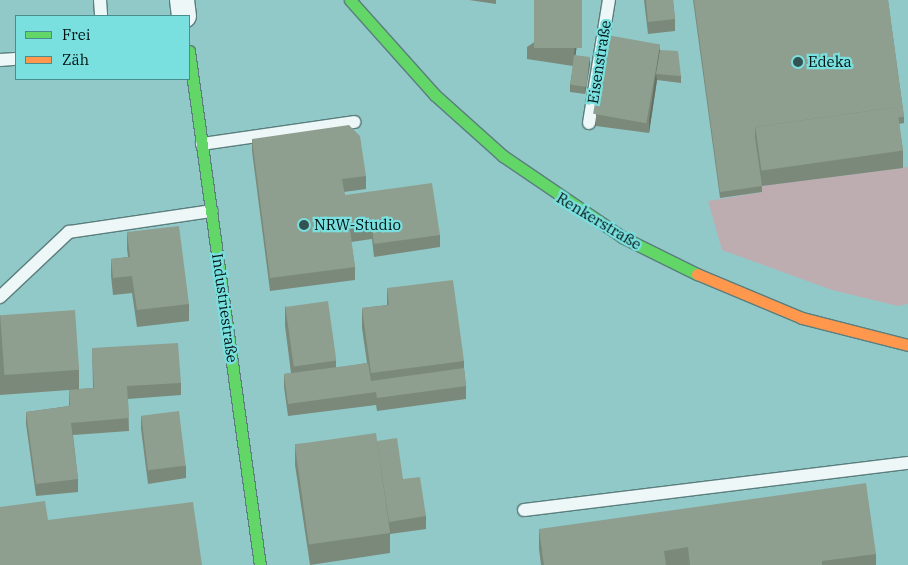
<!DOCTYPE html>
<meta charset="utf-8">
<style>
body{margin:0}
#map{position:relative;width:908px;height:565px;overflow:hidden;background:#91c9c8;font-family:"IBM Plex Serif",serif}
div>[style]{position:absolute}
.green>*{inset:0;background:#beadb0}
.roads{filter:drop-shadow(1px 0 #5a7e7d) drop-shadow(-1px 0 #5a7e7d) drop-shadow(0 1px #5a7e7d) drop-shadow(0 -1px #5a7e7d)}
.lane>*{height:12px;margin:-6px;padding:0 6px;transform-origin:6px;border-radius:6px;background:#eef7f7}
.street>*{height:24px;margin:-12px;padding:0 12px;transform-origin:12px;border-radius:12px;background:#eef7f7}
.fast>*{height:11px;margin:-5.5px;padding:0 5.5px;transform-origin:5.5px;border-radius:5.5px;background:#63d668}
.slow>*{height:11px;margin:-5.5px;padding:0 5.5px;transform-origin:5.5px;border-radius:5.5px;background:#ff974d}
.wall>*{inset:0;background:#7b897b}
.shaded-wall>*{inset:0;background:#646f64}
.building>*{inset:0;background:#8f9f8f;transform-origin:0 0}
.dots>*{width:14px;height:14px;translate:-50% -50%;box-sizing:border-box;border:2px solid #7ae0df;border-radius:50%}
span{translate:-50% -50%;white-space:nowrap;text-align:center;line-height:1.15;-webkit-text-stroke:4.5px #7ae0df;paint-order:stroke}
.street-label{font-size:15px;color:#001212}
.poi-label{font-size:15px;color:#001212}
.left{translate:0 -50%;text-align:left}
.legend{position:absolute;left:15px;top:15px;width:175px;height:65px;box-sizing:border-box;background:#7ae0df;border:1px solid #498e8d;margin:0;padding:6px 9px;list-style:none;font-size:15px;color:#001212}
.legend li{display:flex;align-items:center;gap:10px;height:25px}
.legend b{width:25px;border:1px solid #498e8d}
</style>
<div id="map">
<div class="green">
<i style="clip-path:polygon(908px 167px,908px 304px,898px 306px,832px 290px,722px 250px,708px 201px,762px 192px,761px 186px)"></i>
</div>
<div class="roads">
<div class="lane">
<i style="left:100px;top:0;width:16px;rotate:86deg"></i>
<i style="left:0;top:60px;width:16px;rotate:-4deg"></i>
<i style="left:589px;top:123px;width:125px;rotate:-80.8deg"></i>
<i style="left:202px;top:144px;width:154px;rotate:-8.2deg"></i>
<i style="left:0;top:297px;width:95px;rotate:-43.3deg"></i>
<i style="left:69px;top:232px;width:144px;rotate:-8.4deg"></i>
<i style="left:524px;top:510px;width:387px;rotate:-7deg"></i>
</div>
<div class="street">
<i style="left:182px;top:0;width:16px;rotate:83deg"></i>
</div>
<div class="fast">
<i style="left:350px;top:0;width:127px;rotate:48.2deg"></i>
<i style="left:435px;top:95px;width:91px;rotate:41.9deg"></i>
<i style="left:503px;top:156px;width:144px;rotate:34.2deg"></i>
<i style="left:622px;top:237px;width:84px;rotate:26.3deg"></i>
<i style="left:189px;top:51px;width:519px;rotate:82.14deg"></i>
</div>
<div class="slow">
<i style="left:697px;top:274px;width:114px;rotate:22.7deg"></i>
<i style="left:802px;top:318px;width:109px;rotate:14.3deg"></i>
</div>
</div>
<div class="wall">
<i style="clip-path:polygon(469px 0,496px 0,496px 4px)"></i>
<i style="clip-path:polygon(644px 0,673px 0,675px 19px,675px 31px,648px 34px)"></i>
<i style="clip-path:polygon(693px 0,888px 0,904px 117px,904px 123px,899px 124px,903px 151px,903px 168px,762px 186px,762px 192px,720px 198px)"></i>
<i style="clip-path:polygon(582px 10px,575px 55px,590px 64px,585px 94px,570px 92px,570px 85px,573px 66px,527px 59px,527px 47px)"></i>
<i style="clip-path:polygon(660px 50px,681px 76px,681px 83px,657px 80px,649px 133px,596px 126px,596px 114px)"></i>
<i style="clip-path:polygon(252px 139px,366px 176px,366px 189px,344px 192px,345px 195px,440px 235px,440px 247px,374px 257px,372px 239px,351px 242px,355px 267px,355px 280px,270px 291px,252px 151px)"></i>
<i style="clip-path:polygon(127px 232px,189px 304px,189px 321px,137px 327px,132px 293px,113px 295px,111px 276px,111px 259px,128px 257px,127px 249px)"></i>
<i style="clip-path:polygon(387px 288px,464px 361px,464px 368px,466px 386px,466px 399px,377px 411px,376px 405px,288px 416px,284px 387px,284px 374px,291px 373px,285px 326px,285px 306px,336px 360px,336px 368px,367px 363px,362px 328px,362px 308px,387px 305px)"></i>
<i style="clip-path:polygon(0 315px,79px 370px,79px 389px,93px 388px,92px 348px,181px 383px,181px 395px,128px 399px,129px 431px,73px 435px,78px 479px,78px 492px,36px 496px,26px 424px,26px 412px,69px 406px,69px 390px,0 395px)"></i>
<i style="clip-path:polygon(141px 416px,186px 466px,186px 478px,148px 484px,141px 429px)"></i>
<i style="clip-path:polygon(377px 441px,403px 479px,426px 516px,426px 529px,390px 534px,390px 553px,310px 565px,295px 465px,295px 444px)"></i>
<i style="clip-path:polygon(539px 529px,876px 554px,876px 565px,541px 565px,539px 549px)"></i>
</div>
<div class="shaded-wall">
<i style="clip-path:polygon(582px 0,582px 10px,574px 66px,574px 54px)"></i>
<i style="clip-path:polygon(660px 44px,660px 56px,656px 74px,657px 80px,649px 133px,649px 121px)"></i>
<i style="clip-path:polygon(590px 57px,590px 64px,585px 94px,585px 87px)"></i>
</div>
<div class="building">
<i style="left:534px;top:0;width:48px;height:48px"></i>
<i style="clip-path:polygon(646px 0,673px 0,675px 19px,648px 22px)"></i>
<i style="clip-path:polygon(694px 0,888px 0,904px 117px,898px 117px,897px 107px,755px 127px,755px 138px,762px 186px,720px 192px)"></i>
<i style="left:607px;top:35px;width:54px;height:80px;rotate:10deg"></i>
<i style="clip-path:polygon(660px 50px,678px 51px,681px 76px,656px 74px)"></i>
<i style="left:574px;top:55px;width:16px;height:30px;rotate:7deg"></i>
<i style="left:897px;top:107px;width:44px;height:143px;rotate:82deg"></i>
<i style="clip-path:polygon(349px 125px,360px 136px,366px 176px,342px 179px,345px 195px,432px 183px,440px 235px,374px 244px,372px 227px,350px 229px,355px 267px,270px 278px,252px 139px)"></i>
<i style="clip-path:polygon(179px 226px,189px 304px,137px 310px,132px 276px,113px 278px,111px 259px,130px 257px,127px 232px)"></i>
<i style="clip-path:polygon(453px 280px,464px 361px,371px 373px,362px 308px,389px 305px,387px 288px)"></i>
<i style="left:328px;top:301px;width:60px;height:43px;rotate:82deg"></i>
<i style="left:75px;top:310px;width:60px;height:75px;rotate:86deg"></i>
<i style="clip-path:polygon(178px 343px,181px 383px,127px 386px,129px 418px,71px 423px,78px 479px,36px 484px,26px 412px,70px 406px,69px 390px,94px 388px,92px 348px)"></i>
<i style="clip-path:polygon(368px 363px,371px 381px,464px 368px,466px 386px,377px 398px,376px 392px,288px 404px,284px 374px)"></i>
<i style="left:179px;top:411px;width:55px;height:38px;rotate:83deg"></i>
<i style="left:376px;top:433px;width:101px;height:82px;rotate:82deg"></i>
<i style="clip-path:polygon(397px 438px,403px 479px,420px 477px,426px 516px,389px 522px,377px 441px)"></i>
<i style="clip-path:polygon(866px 483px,876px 554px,822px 561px,822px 565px,690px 565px,688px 547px,664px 551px,666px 565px,544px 565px,539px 529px)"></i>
<i style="clip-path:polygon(45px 501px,48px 520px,193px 502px,202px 565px,0 565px,0 507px)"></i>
</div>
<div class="dots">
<i style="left:798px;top:62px;background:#335252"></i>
<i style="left:304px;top:225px;background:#335252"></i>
</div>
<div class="street-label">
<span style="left:599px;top:62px;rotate:-81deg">Eisenstraße</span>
<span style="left:599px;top:221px;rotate:31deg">Renkerstraße</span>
<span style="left:225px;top:308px;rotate:82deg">Industriestraße</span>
</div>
<div class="poi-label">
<span class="left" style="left:808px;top:62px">Edeka</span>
<span class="left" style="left:314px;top:225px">NRW-Studio</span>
</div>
<ul class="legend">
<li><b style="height:6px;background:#63d668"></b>Frei</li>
<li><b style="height:6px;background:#ff974d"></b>Zäh</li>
</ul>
</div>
